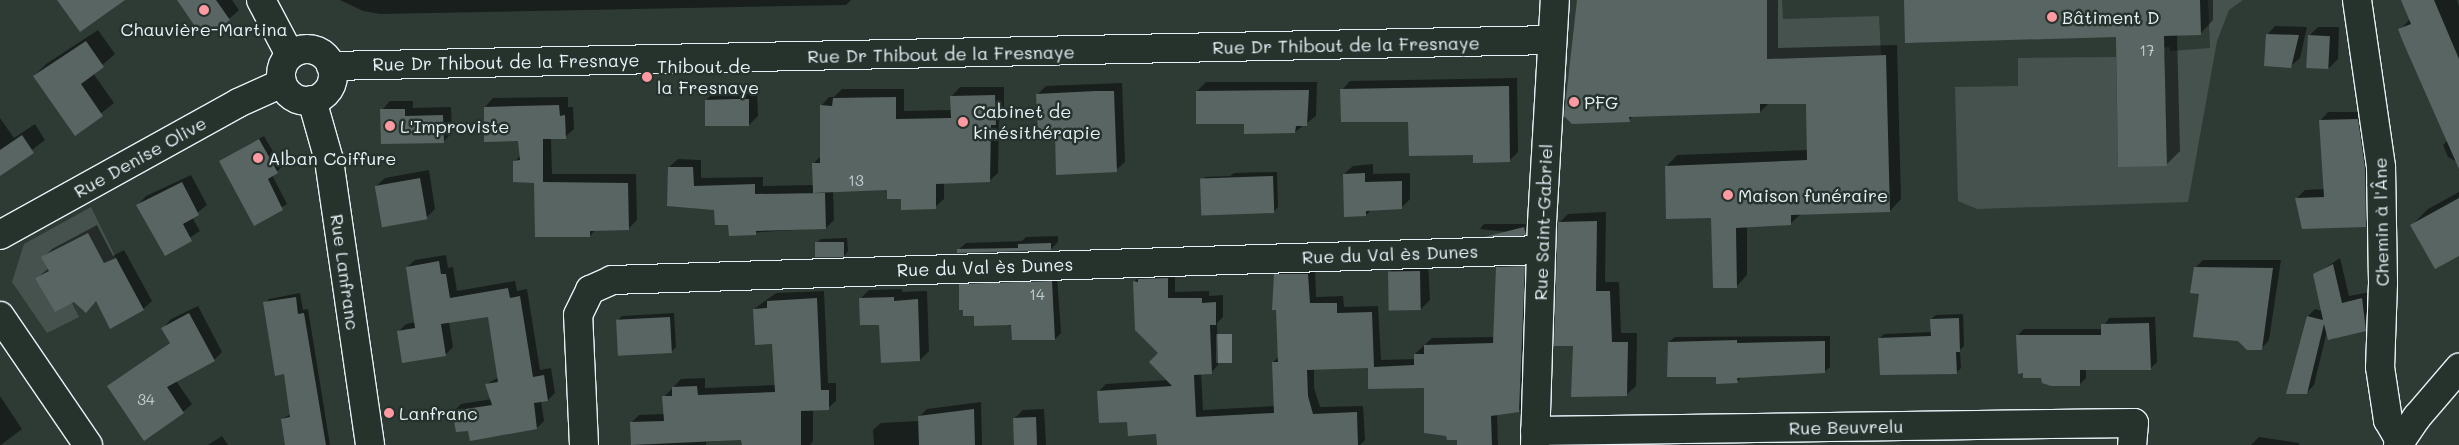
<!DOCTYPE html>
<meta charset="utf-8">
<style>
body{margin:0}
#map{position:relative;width:2459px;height:445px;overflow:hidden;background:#2e3b35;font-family:Mali,sans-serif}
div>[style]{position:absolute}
.green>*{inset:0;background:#45524e}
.water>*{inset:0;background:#6b7775;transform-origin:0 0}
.shadow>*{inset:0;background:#0007}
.building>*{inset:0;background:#596563;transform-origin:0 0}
.roads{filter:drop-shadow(1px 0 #e8f1f8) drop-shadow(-1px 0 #e8f1f8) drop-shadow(0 1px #e8f1f8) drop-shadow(0 -1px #e8f1f8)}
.minor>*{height:28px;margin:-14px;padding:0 14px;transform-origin:14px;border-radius:14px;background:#26332d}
.minor>.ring{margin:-14px;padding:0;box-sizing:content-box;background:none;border:28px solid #26332d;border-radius:50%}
.tertiary>*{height:28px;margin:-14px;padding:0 14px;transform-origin:14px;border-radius:14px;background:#26332d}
.dots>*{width:14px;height:14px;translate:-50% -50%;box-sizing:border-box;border:2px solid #26332d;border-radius:50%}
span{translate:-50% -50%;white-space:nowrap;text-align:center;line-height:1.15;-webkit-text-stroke:5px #26332d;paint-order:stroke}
.number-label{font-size:15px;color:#c4ced3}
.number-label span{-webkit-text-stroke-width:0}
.poi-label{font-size:18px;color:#e8f1f8}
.left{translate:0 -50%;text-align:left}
.street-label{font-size:18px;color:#e8f1f8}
</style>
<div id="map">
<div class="green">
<i style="clip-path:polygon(1767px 0,1782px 0,1783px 19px,1879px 16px,1881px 55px,1767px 59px)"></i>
<i style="clip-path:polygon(2208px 0,2243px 0,2229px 10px,2217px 41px,2188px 202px,1977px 209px,1958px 201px,1955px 87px,2018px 86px,2018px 58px,2116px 57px,2118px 166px,2167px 166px,2166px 100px,2161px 100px,2165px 88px,2165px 56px,2160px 48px,2170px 47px,2170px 51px,2210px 48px)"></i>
<i style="clip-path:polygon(91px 207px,116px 258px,104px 263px,42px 258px,49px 271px,35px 278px,72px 303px,79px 317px,47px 333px,12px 282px,24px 244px)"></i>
</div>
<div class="water">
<i style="left:1216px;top:334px;width:16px;height:29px"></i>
</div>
<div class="shadow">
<i style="clip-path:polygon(178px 0,232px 0,239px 10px,229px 19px)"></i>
<i style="clip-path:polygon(340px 0,851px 0,846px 5px,380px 14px,363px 11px)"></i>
<i style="clip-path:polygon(1578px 0,1778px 0,1778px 48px,1897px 45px,1901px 199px,1890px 211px,1801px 214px,1790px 224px,1747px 226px,1747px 275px,1736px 287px,1712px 217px,1666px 167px,1677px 155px,1808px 150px,1807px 103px,1769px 103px,1760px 112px,1633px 116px,1629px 120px)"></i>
<i style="clip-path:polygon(1905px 0,2213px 0,2213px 20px,2200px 34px,2177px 34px,2180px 151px,2166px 165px,2117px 35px)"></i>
<i style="clip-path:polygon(2402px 0,2457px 0,2459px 6px,2459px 163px,2448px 157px,2443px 145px,2448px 140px,2400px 30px,2410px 19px)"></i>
<i style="clip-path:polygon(2275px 26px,2307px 27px,2300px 58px,2291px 66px,2267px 35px)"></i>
<i style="clip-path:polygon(2318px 27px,2339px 27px,2338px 59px,2329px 68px,2309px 36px)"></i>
<i style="clip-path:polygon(98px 30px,115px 54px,93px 73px,114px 103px,75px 134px,34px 76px,46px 64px)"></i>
<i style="clip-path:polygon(1517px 78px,1518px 152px,1509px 161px,1474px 153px,1342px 90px,1350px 81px)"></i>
<i style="clip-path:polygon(1206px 82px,1317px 82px,1316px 116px,1295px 132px,1245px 123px,1197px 91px)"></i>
<i style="clip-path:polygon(1122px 83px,1125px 162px,1116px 170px,1037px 95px,1046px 86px)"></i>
<i style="clip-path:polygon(960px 87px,1004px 87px,1004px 115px,999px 121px,998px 173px,989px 181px,944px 182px,944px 199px,935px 207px,902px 197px,888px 188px,833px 191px,834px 220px,826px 228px,730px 234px,730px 224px,669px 167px,678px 159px,701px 160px,701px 178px,763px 177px,763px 186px,814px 185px,813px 164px,821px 156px,821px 106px,829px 97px,834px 97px,842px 89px,904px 89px,904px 111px,952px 110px,952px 96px)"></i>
<i style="clip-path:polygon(757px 91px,758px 116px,749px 125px,706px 100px,715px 92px)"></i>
<i style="clip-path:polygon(568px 97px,568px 107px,573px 107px,574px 129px,565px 137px,551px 138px,552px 174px,636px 174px,637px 220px,629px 228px,596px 229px,590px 236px,514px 162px,521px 155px,519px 140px,485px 107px,493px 98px)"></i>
<i style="clip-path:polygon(390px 101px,413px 101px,413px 108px,451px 107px,452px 133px,443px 142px,382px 110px)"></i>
<i style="clip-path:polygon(2328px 112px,2366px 112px,2374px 218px,2366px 226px,2297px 198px,2305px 190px,2325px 189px,2320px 121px)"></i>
<i style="clip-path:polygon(0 118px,14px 138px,35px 124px,45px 140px,0 174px)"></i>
<i style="clip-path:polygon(264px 136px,282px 167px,272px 175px,287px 204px,254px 224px,220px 161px)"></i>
<i style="clip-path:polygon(1373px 164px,1373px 174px,1410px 173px,1410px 199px,1401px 208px,1372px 209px,1366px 215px,1344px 174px,1353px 166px)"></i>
<i style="clip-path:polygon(429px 170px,435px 209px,426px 218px,376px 186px,385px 178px)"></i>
<i style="clip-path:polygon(1277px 172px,1278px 207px,1274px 212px,1201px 182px,1205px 177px,1230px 176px,1234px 173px)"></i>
<i style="clip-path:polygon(191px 175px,207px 205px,192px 217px,200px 231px,165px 254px,138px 205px,146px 196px)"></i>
<i style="clip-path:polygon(2459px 192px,2459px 254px,2412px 225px,2428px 209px)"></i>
<i style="clip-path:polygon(1606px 212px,1605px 282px,1619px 282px,1621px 333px,1637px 333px,1636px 386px,1626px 395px,1574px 345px,1559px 223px,1568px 214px)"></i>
<i style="clip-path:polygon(1484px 224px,1530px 224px,1530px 229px,1525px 234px,1480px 229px)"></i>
<i style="clip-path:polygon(97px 225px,113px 256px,124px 250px,152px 301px,143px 309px,96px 300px,74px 300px,37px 278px,49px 268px,43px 258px,52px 249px)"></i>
<i style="clip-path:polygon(1058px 236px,1058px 242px,1051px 249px,958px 250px,966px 243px,1022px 241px,1026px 237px)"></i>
<i style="clip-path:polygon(847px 238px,848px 251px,844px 256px,817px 243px,821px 239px)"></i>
<i style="clip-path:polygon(446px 255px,448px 268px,453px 267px,457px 291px,515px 281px,517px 291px,527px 289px,540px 370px,551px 368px,555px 393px,548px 400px,541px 401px,544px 421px,537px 428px,469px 429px,454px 411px,461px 404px,492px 399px,487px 384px,499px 377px,489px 316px,449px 322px,453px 347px,446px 354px,403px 361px,399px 331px,406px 324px,416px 322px,407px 267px,415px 260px)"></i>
<i style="clip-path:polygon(2340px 258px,2349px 296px,2370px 292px,2373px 322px,2365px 330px,2327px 331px,2314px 385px,2307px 392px,2308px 316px,2315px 309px,2322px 311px,2314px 275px)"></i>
<i style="clip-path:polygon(1532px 259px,1526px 403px,1518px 411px,1497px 414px,1498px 445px,1459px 445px,1458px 439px,1425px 386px,1369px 366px,1314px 368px,1314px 388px,1320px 407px,1363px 406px,1365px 440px,1360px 445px,1158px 445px,1158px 433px,1129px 420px,1099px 391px,1106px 384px,1168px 380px,1134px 282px,1141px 275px,1175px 271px,1175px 292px,1209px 291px,1209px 296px,1223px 295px,1223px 317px,1217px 323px,1218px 365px,1211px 373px,1201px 373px,1203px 410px,1275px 406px,1273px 362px,1279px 357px,1275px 275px,1282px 268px,1315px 267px,1316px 297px,1343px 296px,1344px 307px,1378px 306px,1381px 360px,1415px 359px,1415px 354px,1432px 338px,1494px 337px,1497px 268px,1504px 260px)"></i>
<i style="clip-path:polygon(2203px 260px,2281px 260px,2269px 340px,2261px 349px,2201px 293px,2195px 268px)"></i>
<i style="clip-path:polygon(1428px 263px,1430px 300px,1421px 309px,1389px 273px,1398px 264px)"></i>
<i style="clip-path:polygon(1057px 276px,1061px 333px,1055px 339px,975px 315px,960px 285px,966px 279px)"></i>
<i style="clip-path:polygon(902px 289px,902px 292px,927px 291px,929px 351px,920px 360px,880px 324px,861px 298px,869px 290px)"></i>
<i style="clip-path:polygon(824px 291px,828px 383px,836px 383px,836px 401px,828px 408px,813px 409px,813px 441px,810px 445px,743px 445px,743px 439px,706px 442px,706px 445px,632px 445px,631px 423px,639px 415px,665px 414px,664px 397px,681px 379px,705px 378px,705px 388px,776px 385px,773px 343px,754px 309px,776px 293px)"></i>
<i style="clip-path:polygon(300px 293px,303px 310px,308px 309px,330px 445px,286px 445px,282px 419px,291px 414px,285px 373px,265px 303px,269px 299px)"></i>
<i style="clip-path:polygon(198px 306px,222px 352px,214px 360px,176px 381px,192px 404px,183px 412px,109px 386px,171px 342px,163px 328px,171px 319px)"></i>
<i style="clip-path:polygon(674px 313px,676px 347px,671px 352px,618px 320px,622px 316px)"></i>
<i style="clip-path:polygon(1963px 314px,1964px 346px,1960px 350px,1961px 368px,1956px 373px,1880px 338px,1884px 334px,1932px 332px,1931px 319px,1936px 315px)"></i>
<i style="clip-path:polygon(2155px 317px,2157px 362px,2150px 369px,2086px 369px,2086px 378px,2080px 384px,2042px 377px,2017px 336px,2024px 329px,2102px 329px,2109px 318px)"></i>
<i style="clip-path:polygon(1830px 336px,1830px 367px,1824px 372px,1742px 376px,1737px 382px,1717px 376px,1669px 342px,1675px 337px)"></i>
<i style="clip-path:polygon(0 396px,22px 429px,1px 445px,0 445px)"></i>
<i style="clip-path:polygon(981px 402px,982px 445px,874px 445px,873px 430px,881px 423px,919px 421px,919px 417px,927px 409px)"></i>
<i style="clip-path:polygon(1044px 409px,1046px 445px,1015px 445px,1014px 419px,1023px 410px)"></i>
<i style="clip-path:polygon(222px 436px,228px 445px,208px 445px)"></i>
<i style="clip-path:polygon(2259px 437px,2299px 443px,2299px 445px,2251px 445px)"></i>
<i style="clip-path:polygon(1559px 444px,1620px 444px,1558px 445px)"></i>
</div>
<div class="building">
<i style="clip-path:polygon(57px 0,125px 0,80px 32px)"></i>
<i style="clip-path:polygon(177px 0,216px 0,230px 20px,203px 38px)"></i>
<i style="clip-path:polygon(1577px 0,1767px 0,1767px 59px,1886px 55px,1890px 212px,1791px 215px,1791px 225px,1736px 228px,1737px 288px,1713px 288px,1711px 218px,1666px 219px,1665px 166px,1807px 160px,1806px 104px,1760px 104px,1760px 113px,1629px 117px,1630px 122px,1572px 124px,1564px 116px)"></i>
<i style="clip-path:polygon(1904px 0,2200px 0,2201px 35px,2164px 36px,2167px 166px,2118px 167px,2116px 37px,1905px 43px)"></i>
<i style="clip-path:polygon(2401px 0,2434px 0,2459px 59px,2459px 169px,2403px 42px,2398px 29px,2411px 24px)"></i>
<i style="clip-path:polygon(2266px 34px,2299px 35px,2291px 68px,2264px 66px)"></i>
<i style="left:2308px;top:35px;width:22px;height:33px;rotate:3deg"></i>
<i style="clip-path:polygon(86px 41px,104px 67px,81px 84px,103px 116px,75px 136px,33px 76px)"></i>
<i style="clip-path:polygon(1509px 86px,1510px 162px,1473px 163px,1473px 155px,1409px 156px,1408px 122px,1341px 122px,1340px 89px)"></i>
<i style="clip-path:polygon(1309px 90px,1307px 126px,1296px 126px,1295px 133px,1244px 134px,1244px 124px,1196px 124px,1196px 91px)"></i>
<i style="clip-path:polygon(1096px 91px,1114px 91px,1117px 172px,1056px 175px,1055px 133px,1038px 133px,1036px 94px)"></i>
<i style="clip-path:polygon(995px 95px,996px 125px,991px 125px,990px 182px,936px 184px,936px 209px,901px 210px,901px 199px,887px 199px,887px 190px,813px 193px,812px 163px,820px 163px,820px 105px,832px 106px,833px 98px,896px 97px,896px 119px,951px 118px,950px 96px)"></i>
<i style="clip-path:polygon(734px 99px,749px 99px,749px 126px,705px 126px,705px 100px)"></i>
<i style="clip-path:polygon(559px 105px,560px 116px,565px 115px,566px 139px,543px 139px,543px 182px,628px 183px,629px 230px,590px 231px,590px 237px,535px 237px,534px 183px,513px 182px,513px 161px,520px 160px,518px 141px,484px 142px,484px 107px)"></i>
<i style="clip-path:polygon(380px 109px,405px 109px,405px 116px,443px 115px,444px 143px,381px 144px)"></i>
<i style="clip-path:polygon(2358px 119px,2365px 168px,2366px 227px,2302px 229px,2295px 198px,2324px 197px,2319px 120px)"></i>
<i style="clip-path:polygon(22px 135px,34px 153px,0 176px,0 150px)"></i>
<i style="clip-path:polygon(259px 139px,278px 173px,268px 179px,283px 210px,254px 226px,219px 161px)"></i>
<i style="clip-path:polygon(668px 167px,693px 167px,694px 186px,755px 184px,755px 194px,825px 193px,826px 229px,756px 231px,756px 235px,729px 236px,728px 225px,715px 225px,714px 210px,667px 206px)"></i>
<i style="clip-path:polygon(1365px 173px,1365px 182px,1402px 181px,1402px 209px,1366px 211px,1366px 216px,1344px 217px,1343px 174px)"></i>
<i style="left:1273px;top:176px;width:37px;height:73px;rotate:88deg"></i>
<i style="left:420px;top:178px;width:42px;height:46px;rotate:80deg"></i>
<i style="clip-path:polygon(182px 182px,199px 215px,183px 224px,192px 241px,165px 256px,136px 205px)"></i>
<i style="clip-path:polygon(2459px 198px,2459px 256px,2435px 269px,2410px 225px)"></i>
<i style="clip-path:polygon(1597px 221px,1596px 291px,1610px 291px,1612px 342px,1628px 342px,1627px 396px,1571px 397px,1573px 346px,1554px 346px,1558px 222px)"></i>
<i style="left:1524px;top:227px;width:8px;height:46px;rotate:76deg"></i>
<i style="clip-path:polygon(88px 233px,104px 263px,116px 258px,144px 310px,110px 329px,96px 301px,86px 313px,74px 302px,55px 312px,35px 278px,49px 271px,41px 257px)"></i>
<i style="left:844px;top:242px;width:15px;height:29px;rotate:90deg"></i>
<i style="clip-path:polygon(1051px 243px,1051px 250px,957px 253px,957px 249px,1018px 248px,1018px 244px)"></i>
<i style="clip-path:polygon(439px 261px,441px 274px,446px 274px,450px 298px,508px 288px,510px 298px,520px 296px,533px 377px,544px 375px,548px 401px,534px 403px,537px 429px,470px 441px,468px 431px,456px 432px,452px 411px,492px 405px,485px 384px,498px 382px,488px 317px,441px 324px,446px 356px,402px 363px,397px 331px,415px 328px,406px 267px)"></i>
<i style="clip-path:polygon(2333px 264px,2342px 303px,2362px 298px,2366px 331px,2328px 340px,2324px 324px,2307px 394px,2286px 394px,2307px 316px,2323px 320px,2313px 274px)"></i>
<i style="clip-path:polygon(1525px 266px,1519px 412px,1491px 416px,1492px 445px,1457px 445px,1457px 440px,1447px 440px,1446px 436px,1424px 433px,1424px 388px,1368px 389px,1368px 368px,1307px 370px,1308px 396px,1313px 414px,1357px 412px,1358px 445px,1157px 445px,1156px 434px,1128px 436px,1127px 422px,1099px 423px,1097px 391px,1172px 386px,1149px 362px,1158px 353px,1135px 330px,1133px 281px,1138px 282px,1138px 279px,1168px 278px,1168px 298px,1202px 298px,1202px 303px,1216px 302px,1216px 325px,1210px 325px,1212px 374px,1194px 375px,1196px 417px,1274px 413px,1272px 362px,1278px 362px,1276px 310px,1272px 310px,1274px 274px,1308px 274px,1310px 303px,1337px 303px,1337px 313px,1372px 312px,1374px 367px,1414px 365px,1414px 354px,1424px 354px,1424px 345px,1493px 343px,1496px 267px)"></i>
<i style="clip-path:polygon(2194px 267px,2273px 268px,2262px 350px,2247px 350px,2238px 341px,2193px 337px,2199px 294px,2190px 293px)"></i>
<i style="left:1420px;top:271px;width:39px;height:32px;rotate:89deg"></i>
<i style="clip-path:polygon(1052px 281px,1055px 340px,1012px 340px,1011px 325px,974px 326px,974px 316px,963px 316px,963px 310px,959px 310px,959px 284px)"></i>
<i style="clip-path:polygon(296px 297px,298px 314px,304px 313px,326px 445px,285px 445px,281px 419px,290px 417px,284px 374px,275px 376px,263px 302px)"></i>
<i style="clip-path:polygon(894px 297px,894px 301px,918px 299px,920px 361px,881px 363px,879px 325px,860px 325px,859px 298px)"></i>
<i style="clip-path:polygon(817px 298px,821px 390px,829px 390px,829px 410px,801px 411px,801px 445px,742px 445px,741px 440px,631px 445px,630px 422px,664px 421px,662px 396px,672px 396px,672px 387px,697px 386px,698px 395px,775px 392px,772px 344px,755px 345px,753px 309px,767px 308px,767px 301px)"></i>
<i style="clip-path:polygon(189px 313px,215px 361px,167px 387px,184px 413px,144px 441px,107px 386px,170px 343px,161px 328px)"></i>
<i style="left:670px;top:317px;width:36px;height:54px;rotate:87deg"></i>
<i style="clip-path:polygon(1959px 318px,1960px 352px,1956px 352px,1957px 374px,1880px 375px,1878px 338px,1931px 336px,1930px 319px)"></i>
<i style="clip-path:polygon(2149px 323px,2151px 370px,2080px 370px,2080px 386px,2051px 386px,2042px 383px,2041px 378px,2023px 378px,2023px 373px,2018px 374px,2016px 335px,2101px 335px,2101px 324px)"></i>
<i style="clip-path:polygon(1737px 340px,1737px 343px,1825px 341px,1825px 373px,1737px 378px,1738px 383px,1716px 384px,1716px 377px,1667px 377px,1668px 342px)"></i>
<i style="clip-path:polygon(974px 409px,975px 445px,919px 445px,918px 416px)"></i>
<i style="left:1036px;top:417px;width:28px;height:23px;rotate:88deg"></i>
</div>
<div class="roads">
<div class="minor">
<i style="left:261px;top:0;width:62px;rotate:62.2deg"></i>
<i style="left:2357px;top:0;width:169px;rotate:81.8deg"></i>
<i style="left:2381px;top:167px;width:116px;rotate:89deg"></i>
<i style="left:2383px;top:283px;width:84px;rotate:92deg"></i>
<i style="left:2380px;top:367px;width:54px;rotate:81.4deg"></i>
<i style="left:2388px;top:420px;width:24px;rotate:60deg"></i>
<i class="ring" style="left:281px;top:49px;width:24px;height:24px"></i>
<i style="left:331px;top:66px;width:1219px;rotate:-1.22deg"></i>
<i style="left:312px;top:100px;width:62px;rotate:74.2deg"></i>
<i style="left:329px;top:160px;width:288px;rotate:81.8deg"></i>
<i style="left:0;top:235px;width:272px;rotate:-29deg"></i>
<i style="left:238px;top:103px;width:48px;rotate:-24.4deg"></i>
<i style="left:1535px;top:431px;width:599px;rotate:-0.77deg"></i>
<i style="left:2134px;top:423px;width:22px;rotate:95deg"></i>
<i style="left:584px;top:445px;width:130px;rotate:-92.6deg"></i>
<i style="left:578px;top:315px;width:28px;rotate:-64deg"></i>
<i style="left:590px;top:290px;width:24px;rotate:-24deg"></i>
<i style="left:612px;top:280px;width:929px;rotate:-1.85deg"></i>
</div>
<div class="tertiary">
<i style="left:0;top:316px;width:156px;rotate:55.7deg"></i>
<i style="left:1535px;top:445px;width:222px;rotate:-88.2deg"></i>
<i style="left:1542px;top:223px;width:223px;rotate:-86.7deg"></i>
<i style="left:2398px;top:445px;width:34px;rotate:-56deg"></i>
<i style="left:2417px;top:417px;width:65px;rotate:-49.4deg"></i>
</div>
</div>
<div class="dots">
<i style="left:204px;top:10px;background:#ff9aa2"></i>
<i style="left:2052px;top:17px;background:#ff9aa2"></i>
<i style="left:647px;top:77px;background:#ff9aa2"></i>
<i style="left:1574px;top:102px;background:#ff9aa2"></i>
<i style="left:963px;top:122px;background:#ff9aa2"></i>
<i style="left:390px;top:126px;background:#ff9aa2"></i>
<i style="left:258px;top:158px;background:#ff9aa2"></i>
<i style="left:1728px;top:195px;background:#ff9aa2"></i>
<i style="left:389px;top:413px;background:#ff9aa2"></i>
</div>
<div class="number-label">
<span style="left:2147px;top:51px">17</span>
<span style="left:856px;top:181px">13</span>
<span style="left:1037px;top:295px">14</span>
<span style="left:146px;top:400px">34</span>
</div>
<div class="poi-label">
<span class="left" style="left:2062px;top:17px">Bâtiment D</span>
<span style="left:204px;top:29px">Chauvière-Martina</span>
<span class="left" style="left:657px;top:77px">Thibout de<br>la Fresnaye</span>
<span class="left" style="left:1584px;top:102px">PFG</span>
<span class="left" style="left:973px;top:122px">Cabinet de<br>kinésithérapie</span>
<span class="left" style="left:400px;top:126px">L'Improviste</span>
<span class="left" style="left:268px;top:158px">Alban Coiffure</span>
<span class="left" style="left:1738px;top:195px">Maison funéraire</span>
<span class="left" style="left:399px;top:413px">Lanfranc</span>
</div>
<div class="street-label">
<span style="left:1346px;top:45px;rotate:-1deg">Rue Dr Thibout de la Fresnaye</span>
<span style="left:941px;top:54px;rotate:-1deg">Rue Dr Thibout de la Fresnaye</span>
<span style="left:506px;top:62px;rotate:-1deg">Rue Dr Thibout de la Fresnaye</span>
<span style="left:140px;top:157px;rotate:-29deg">Rue Denise Olive</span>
<span style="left:1543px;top:222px;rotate:-88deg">Rue Saint-Gabriel</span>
<span style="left:2381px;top:222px;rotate:-91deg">Chemin à l'Âne</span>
<span style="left:1390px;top:254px;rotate:-2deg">Rue du Val ès Dunes</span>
<span style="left:985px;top:267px;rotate:-2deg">Rue du Val ès Dunes</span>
<span style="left:345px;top:272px;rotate:82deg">Rue Lanfranc</span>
<span style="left:1846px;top:427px;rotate:-1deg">Rue Beuvrelu</span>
</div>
</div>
